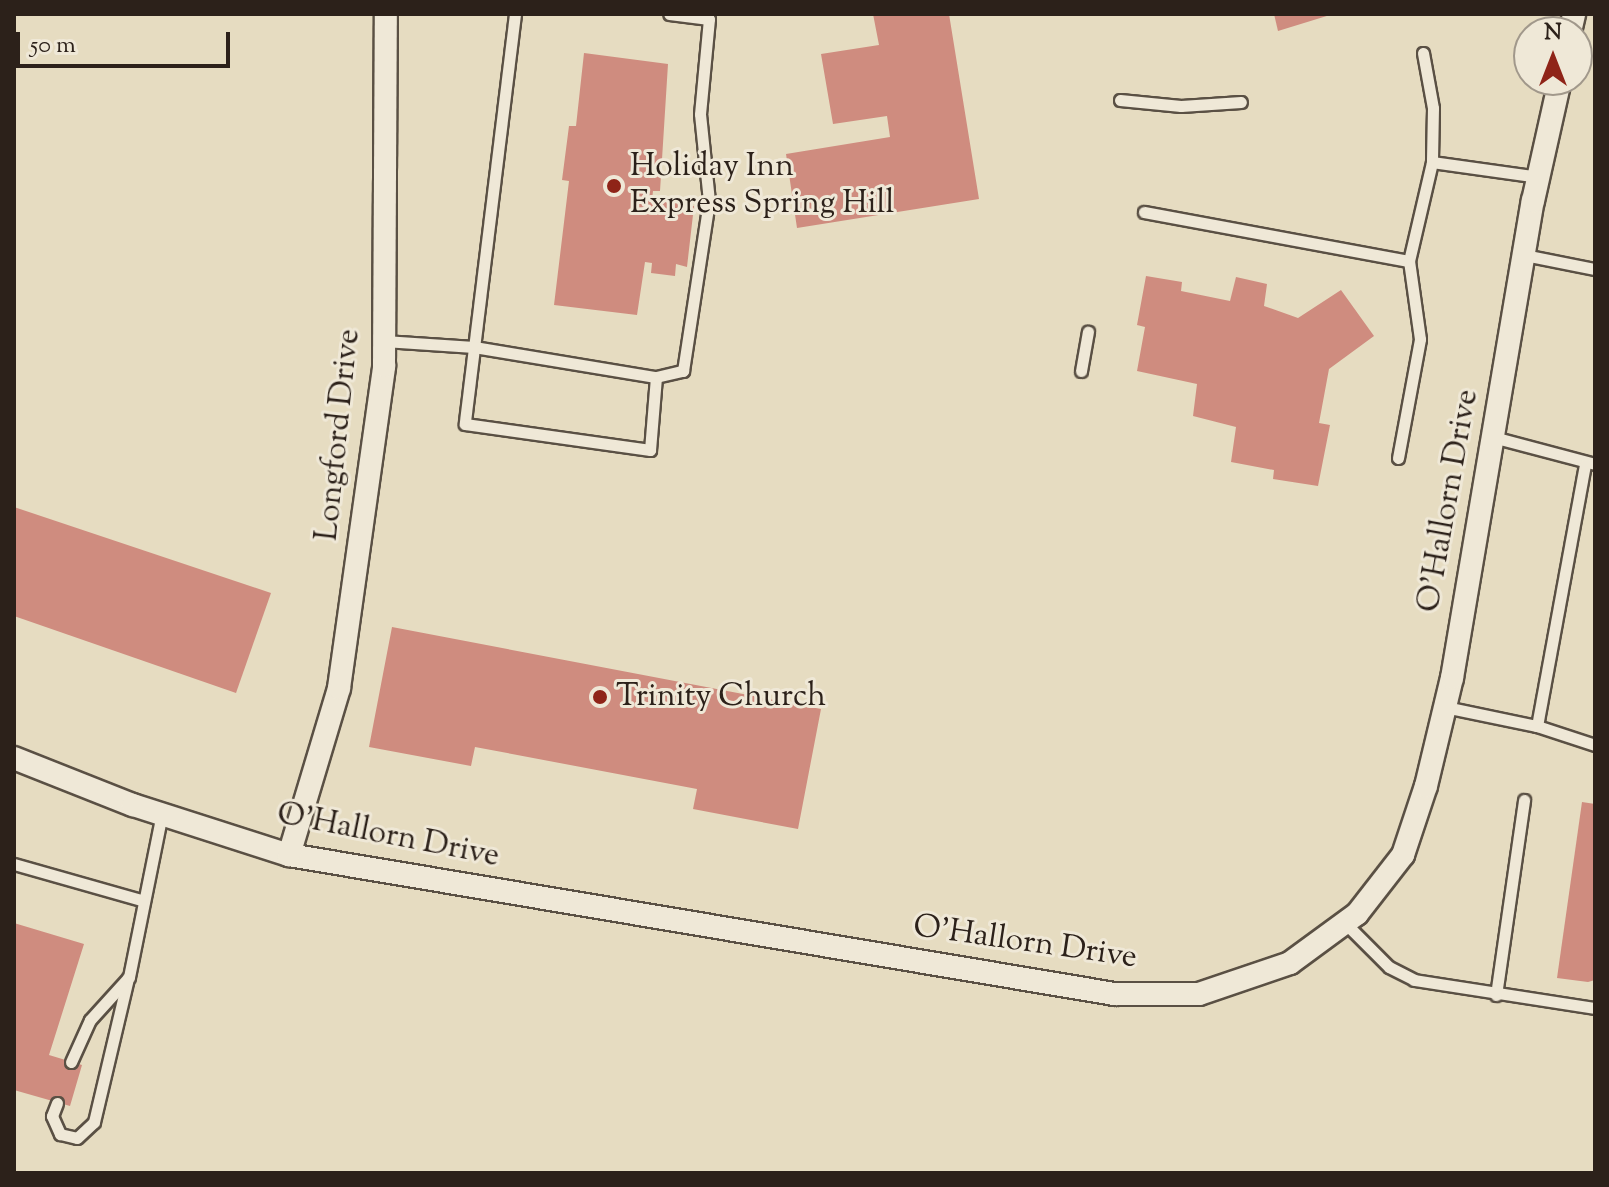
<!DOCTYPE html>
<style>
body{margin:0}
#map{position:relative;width:1609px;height:1187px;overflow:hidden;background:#e6dcc1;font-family:"Sorts Mill Goudy",serif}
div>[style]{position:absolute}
.building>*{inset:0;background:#cf8c7f}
.roads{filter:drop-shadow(2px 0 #5a5044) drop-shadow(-2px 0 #5a5044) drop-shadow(0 2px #5a5044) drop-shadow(0 -2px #5a5044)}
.service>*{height:11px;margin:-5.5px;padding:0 5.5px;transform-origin:5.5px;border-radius:5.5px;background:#efe8d7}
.minor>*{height:22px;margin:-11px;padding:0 11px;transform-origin:11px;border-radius:11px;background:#efe8d7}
.dots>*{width:22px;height:22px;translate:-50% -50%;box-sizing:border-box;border:4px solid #efe8d7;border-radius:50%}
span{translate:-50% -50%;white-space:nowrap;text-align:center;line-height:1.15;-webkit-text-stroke:6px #efe8d7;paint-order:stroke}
.poi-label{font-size:32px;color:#2c211a}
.left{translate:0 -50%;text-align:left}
.street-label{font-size:32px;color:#2c211a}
.frame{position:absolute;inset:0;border:16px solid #2c211a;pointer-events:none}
.north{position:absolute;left:1513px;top:16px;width:80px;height:80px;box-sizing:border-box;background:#efe8d7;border:2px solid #a1988b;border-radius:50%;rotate:0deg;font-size:22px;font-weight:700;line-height:32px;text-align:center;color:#2c211a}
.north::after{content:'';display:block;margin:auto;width:28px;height:36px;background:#8f2418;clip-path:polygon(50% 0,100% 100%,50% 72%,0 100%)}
.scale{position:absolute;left:16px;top:32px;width:214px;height:36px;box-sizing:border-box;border:4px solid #2c211a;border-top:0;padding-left:10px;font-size:24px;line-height:28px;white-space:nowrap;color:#2c211a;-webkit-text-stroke:6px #efe8d7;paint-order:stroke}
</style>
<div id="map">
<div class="building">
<i style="clip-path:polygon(873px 14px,949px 14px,979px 199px,797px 228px,786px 154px,890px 137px,887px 116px,833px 124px,821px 54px,879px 45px)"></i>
<i style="clip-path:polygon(1274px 14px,1330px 14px,1330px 15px,1278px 31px)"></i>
<i style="clip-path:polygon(584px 53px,668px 64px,660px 191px,653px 191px,652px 200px,694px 206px,687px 267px,676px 264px,675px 276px,651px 273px,652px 263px,645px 262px,637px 315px,554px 305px,569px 181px,562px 180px,569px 126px,576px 126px)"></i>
<i style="clip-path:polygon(1146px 276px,1182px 282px,1181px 291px,1230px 301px,1236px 277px,1267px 284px,1264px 306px,1298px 318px,1341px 290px,1374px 336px,1329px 369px,1319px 423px,1330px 425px,1318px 486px,1273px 479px,1274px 470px,1231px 462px,1236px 427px,1193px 416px,1197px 384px,1137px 371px,1145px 327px,1137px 325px)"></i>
<i style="clip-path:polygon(14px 507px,271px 593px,236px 693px,14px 616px)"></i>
<i style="clip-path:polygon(392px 627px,821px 709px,798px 829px,693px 809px,697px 789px,475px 747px,471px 766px,369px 747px)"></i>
<i style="clip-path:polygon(1582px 802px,1595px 804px,1595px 980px,1588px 982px,1557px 978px)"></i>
<i style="clip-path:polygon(14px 923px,84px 944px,49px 1055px,82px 1065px,70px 1106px,14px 1090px)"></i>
</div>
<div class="roads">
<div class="service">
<i style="left:515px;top:14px;width:413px;rotate:97deg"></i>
<i style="left:465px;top:424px;width:187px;rotate:8deg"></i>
<i style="left:650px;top:450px;width:73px;rotate:-85.3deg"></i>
<i style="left:656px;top:377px;width:28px;rotate:-13deg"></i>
<i style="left:683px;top:371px;width:172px;rotate:-81.3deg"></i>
<i style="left:709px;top:201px;width:87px;rotate:-95.9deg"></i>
<i style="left:700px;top:114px;width:95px;rotate:-84.6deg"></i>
<i style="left:709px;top:19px;width:40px;rotate:-172.9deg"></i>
<i style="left:1423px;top:53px;width:56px;rotate:79.7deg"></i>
<i style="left:1433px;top:108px;width:54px;rotate:91.1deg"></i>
<i style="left:1432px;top:162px;width:108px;rotate:8deg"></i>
<i style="left:1120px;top:100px;width:61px;rotate:5.6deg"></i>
<i style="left:1181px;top:106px;width:60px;rotate:-3.8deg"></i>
<i style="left:1144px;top:212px;width:269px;rotate:10.5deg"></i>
<i style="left:1524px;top:255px;width:72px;rotate:11.2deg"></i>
<i style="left:384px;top:341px;width:90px;rotate:3.8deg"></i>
<i style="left:474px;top:347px;width:184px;rotate:9.4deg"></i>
<i style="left:1081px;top:371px;width:40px;rotate:-80deg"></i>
<i style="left:1493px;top:437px;width:106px;rotate:14.8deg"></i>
<i style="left:1398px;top:458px;width:121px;rotate:-79.5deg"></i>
<i style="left:1420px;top:339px;width:79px;rotate:-98deg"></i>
<i style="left:1409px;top:261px;width:102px;rotate:-76.9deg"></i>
<i style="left:1445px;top:707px;width:94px;rotate:11.7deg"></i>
<i style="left:1537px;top:726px;width:61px;rotate:18.1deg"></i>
<i style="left:1537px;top:726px;width:266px;rotate:-79.6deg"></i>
<i style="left:14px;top:864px;width:132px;rotate:15.8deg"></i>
<i style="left:1345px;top:923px;width:62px;rotate:45deg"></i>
<i style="left:1389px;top:967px;width:28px;rotate:27deg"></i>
<i style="left:1414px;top:980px;width:183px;rotate:8.8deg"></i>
<i style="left:1496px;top:995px;width:197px;rotate:-81.8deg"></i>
<i style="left:71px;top:1062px;width:46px;rotate:-65.7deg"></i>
<i style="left:90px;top:1020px;width:58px;rotate:-47.8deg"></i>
<i style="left:129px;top:977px;width:166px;rotate:-78.6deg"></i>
<i style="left:57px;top:1103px;width:14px;rotate:111deg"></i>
<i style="left:52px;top:1116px;width:20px;rotate:66deg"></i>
<i style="left:60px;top:1134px;width:17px;rotate:13deg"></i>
<i style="left:77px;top:1138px;width:23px;rotate:-43deg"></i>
<i style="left:94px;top:1122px;width:148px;rotate:-76.7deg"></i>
</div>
<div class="minor">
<i style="left:1570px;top:32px;width:18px;rotate:-77deg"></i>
<i style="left:14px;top:758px;width:128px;rotate:21.6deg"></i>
<i style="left:133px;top:805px;width:164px;rotate:17.8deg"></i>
<i style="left:289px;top:855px;width:837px;rotate:9.56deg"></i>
<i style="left:1114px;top:994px;width:85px"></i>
<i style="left:1199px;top:994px;width:96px;rotate:-18.8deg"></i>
<i style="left:1290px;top:963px;width:83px;rotate:-36.2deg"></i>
<i style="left:1357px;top:914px;width:75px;rotate:-52.1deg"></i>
<i style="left:1403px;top:855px;width:73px;rotate:-71.6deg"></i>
<i style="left:1426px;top:786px;width:111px;rotate:-76.5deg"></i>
<i style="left:1452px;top:678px;width:484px;rotate:-80.4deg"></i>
<i style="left:1533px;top:201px;width:124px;rotate:-77.4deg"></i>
<i style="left:289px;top:855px;width:174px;rotate:-73.3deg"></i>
<i style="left:339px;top:688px;width:325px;rotate:-82deg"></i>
<i style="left:384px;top:366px;width:352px;rotate:-89.7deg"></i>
</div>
</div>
<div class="dots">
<i style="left:614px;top:186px;background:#8f2418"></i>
<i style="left:600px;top:697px;background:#8f2418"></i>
</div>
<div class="poi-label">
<span class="left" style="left:630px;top:186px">Holiday Inn<br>Express Spring Hill</span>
<span class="left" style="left:616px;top:697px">Trinity Church</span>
</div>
<div class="street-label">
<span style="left:339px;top:435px;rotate:-84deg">Longford Drive</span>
<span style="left:1449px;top:501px;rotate:-80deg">O'Hallorn Drive</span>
<span style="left:388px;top:836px;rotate:11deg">O'Hallorn Drive</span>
<span style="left:1025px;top:943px;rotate:8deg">O'Hallorn Drive</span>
</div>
<div class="frame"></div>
<div class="north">N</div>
<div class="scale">50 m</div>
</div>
